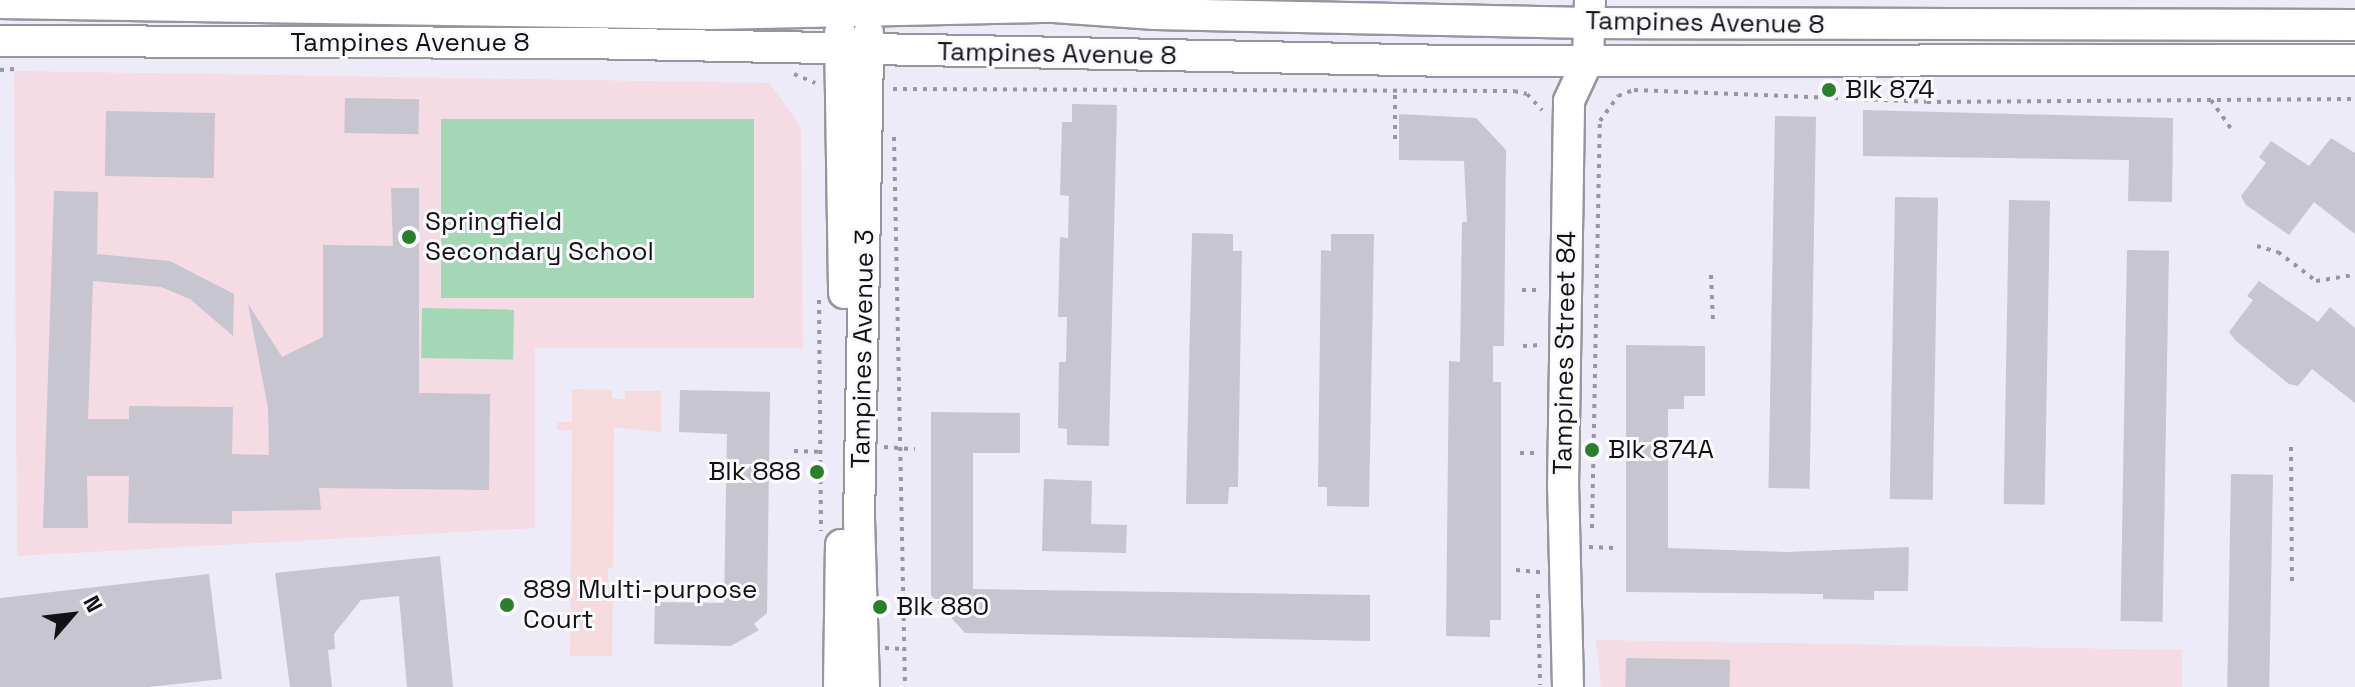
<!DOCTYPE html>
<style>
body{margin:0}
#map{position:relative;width:2355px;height:687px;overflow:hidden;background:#ecebf7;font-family:"Space Grotesk",sans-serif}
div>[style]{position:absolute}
.commercial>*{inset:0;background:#f6dbde}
.education>*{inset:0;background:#f5dbe3}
.green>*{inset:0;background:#a4d7b5;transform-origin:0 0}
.building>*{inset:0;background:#c6c5d0;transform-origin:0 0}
.path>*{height:4px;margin-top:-2px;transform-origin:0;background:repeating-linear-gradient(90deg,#9897a0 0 4px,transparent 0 10px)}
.roads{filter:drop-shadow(2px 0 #9796a0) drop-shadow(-2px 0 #9796a0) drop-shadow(0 2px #9796a0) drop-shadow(0 -2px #9796a0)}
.minor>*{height:30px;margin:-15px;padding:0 15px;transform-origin:15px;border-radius:15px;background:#fff}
.dots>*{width:22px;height:22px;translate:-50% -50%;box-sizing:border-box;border:4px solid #fafafe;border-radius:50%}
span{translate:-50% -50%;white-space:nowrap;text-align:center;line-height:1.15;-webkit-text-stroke:6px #fafafe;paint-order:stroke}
.street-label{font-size:26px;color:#121215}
.poi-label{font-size:26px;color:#121215}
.left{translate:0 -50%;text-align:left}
.right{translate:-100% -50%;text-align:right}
.north{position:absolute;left:32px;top:575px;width:80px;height:80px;-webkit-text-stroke:6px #fafafe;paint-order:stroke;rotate:62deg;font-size:22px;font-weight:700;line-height:32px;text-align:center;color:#121215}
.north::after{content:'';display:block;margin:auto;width:28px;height:36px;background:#121215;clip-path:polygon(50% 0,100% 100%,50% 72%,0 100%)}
</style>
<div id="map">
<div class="commercial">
<i style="clip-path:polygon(572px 389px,612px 390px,612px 399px,625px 399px,625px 391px,661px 391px,661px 432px,614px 427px,613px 568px,608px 568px,608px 585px,613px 586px,612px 656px,570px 656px,572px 431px,557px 430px,558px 422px,572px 422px)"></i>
</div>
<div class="education">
<i style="clip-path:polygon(14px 71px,769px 83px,801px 127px,803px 348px,535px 348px,535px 528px,17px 556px)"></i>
<i style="clip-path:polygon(1596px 640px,2182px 650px,2182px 687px,1601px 687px)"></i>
</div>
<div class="green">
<i style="left:441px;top:119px;width:313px;height:179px"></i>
<i style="left:422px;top:308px;width:92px;height:50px;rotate:1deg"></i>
</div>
<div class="building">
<i style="left:345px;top:98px;width:74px;height:35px;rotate:1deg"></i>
<i style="clip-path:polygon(1072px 104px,1117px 105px,1109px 446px,1067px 445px,1067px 429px,1058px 428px,1059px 362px,1066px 362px,1067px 317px,1058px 317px,1060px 237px,1068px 238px,1069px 196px,1060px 195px,1062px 122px,1072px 122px)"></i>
<i style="clip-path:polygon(1863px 110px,2173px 118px,2172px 202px,2128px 201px,2129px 160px,1863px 156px)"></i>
<i style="left:106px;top:111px;width:109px;height:65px;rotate:1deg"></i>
<i style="clip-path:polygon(1399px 114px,1476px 118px,1506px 150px,1504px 346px,1493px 346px,1493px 382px,1501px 382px,1501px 620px,1490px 620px,1490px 637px,1446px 636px,1449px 361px,1460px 362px,1462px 222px,1467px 222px,1464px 161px,1399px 160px)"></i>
<i style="left:1775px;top:116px;width:41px;height:372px;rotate:1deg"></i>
<i style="clip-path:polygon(2331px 138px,2355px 153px,2355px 234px,2314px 202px,2289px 235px,2246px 205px,2241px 196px,2266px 163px,2259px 157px,2271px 141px,2309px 166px)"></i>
<i style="clip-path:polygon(391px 188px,419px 188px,419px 393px,490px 394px,489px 490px,319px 488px,321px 510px,232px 511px,232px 524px,128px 523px,129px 476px,87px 476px,88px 528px,43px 528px,54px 191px,98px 192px,97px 254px,170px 261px,234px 294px,233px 336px,190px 299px,161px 287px,93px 281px,88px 419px,129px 419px,129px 406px,233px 407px,232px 454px,269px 455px,268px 408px,248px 304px,282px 357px,323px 337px,323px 245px,393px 246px)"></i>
<i style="left:1895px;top:197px;width:43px;height:302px;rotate:1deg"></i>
<i style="left:2009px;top:200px;width:41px;height:304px;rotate:1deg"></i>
<i style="clip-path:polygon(1192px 233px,1233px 234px,1233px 251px,1242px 251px,1238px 487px,1229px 487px,1228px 504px,1186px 504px)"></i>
<i style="clip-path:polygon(1331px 234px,1374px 234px,1369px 507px,1327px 506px,1327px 487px,1318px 487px,1321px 250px,1331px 251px)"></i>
<i style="left:2127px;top:250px;width:42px;height:371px;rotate:1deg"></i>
<i style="clip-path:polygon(2259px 281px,2318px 322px,2330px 307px,2355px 328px,2355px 403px,2312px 369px,2298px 386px,2289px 384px,2236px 341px,2229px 332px,2253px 300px,2247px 296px)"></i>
<i style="clip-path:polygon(1626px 345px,1705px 346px,1705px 396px,1684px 396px,1684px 409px,1668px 409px,1668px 548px,1787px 552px,1909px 547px,1908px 591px,1874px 591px,1874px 600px,1823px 599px,1823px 594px,1626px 592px)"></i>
<i style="clip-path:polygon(680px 390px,770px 392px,767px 613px,754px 624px,759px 630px,731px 646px,654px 644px,655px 602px,724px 603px,727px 434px,679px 432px)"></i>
<i style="clip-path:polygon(931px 412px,1020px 413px,1020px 453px,973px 453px,973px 589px,1370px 595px,1370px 641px,965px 633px,931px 595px)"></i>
<i style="left:2231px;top:474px;width:42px;height:213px;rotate:1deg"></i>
<i style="clip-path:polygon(1044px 479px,1092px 481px,1091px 524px,1127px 525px,1126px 553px,1042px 551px)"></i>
<i style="clip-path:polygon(440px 556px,453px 687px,407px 687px,399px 596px,361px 600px,334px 634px,335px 649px,328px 650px,332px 687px,290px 687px,275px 573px)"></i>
<i style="clip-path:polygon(209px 574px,222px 679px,148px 687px,0 687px,0 598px)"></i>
<i style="left:1626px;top:658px;width:104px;height:29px;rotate:1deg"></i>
</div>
<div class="path">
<i style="left:0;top:70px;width:14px;rotate:-4deg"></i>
<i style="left:794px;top:74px;width:23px;rotate:23deg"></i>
<i style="left:893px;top:89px;width:621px;rotate:0.18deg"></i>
<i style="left:1514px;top:91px;width:13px;rotate:13deg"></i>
<i style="left:1527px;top:94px;width:22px;rotate:47deg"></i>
<i style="left:2211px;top:100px;width:38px;rotate:55deg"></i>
<i style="left:894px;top:137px;width:550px;rotate:88.85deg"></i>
<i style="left:1395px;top:139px;width:49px;rotate:-90deg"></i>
<i style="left:2257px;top:246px;width:22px;rotate:16deg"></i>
<i style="left:2278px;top:252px;width:48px;rotate:37.3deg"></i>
<i style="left:2316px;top:281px;width:39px;rotate:-9deg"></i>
<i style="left:1711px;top:275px;width:48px;rotate:87.6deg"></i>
<i style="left:1522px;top:290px;width:20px"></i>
<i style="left:819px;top:300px;width:231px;rotate:89.5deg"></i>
<i style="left:1523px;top:346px;width:17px;rotate:-3deg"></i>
<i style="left:884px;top:447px;width:31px;rotate:4deg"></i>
<i style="left:2291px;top:447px;width:140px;rotate:89.6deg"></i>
<i style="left:794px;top:451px;width:24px;rotate:2deg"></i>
<i style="left:1520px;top:453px;width:17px"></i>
<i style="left:1592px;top:528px;width:407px;rotate:-88.9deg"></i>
<i style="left:1600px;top:121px;width:31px;rotate:-54deg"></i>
<i style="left:1618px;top:96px;width:17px;rotate:-21deg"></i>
<i style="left:1634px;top:90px;width:293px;rotate:2.3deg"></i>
<i style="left:1927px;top:102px;width:428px;rotate:-0.4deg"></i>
<i style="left:1589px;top:547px;width:26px;rotate:2deg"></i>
<i style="left:1516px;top:570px;width:25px;rotate:5deg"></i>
<i style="left:1538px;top:594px;width:91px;rotate:88.7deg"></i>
<i style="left:885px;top:648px;width:19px;rotate:3deg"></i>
</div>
<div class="roads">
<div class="minor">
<i style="left:0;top:3px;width:711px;rotate:0.89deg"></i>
<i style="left:711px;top:14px;width:343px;rotate:-1.2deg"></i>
<i style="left:1054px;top:7px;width:101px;rotate:4deg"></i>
<i style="left:1155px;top:14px;width:433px;rotate:1.2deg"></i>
<i style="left:1588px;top:23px;width:767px;rotate:0.15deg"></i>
<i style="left:840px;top:33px;width:260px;rotate:89.1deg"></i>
<i style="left:0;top:41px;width:584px;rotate:0.2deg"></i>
<i style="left:584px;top:43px;width:869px;rotate:1.19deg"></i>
<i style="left:1453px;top:61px;width:902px;rotate:-0.06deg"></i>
<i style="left:839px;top:687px;width:142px;rotate:-89.2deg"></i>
<i style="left:864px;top:687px;width:166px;rotate:-91.7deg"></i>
<i style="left:859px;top:521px;width:487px;rotate:-88.9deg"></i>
<i style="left:1568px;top:687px;width:199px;rotate:-91.4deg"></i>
<i style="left:1563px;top:488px;width:387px;rotate:-89.1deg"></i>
<i style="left:1569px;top:101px;width:45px;rotate:-65.1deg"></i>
<i style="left:1588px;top:60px;width:60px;rotate:-88.1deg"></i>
</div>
</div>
<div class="dots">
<i style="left:1829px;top:90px;background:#2b7e2a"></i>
<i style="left:409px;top:237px;background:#2b7e2a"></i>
<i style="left:1592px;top:450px;background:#2b7e2a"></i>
<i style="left:817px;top:472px;background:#2b7e2a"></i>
<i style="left:507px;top:605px;background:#2b7e2a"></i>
<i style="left:880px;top:607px;background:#2b7e2a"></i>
</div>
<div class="street-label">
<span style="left:1705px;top:23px;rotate:1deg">Tampines Avenue 8</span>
<span style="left:410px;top:43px">Tampines Avenue 8</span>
<span style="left:1057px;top:54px;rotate:1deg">Tampines Avenue 8</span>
<span style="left:863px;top:349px;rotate:-89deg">Tampines Avenue 3</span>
<span style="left:1565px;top:353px;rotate:-89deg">Tampines Street 84</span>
</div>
<div class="poi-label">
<span class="left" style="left:1845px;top:90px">Blk 874</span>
<span class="left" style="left:425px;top:237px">Springfield<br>Secondary School</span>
<span class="left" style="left:1608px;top:450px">Blk 874A</span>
<span class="right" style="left:801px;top:472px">Blk 888</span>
<span class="left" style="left:523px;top:605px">889 Multi-purpose<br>Court</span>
<span class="left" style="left:896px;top:607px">Blk 880</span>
</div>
<div class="north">N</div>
</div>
